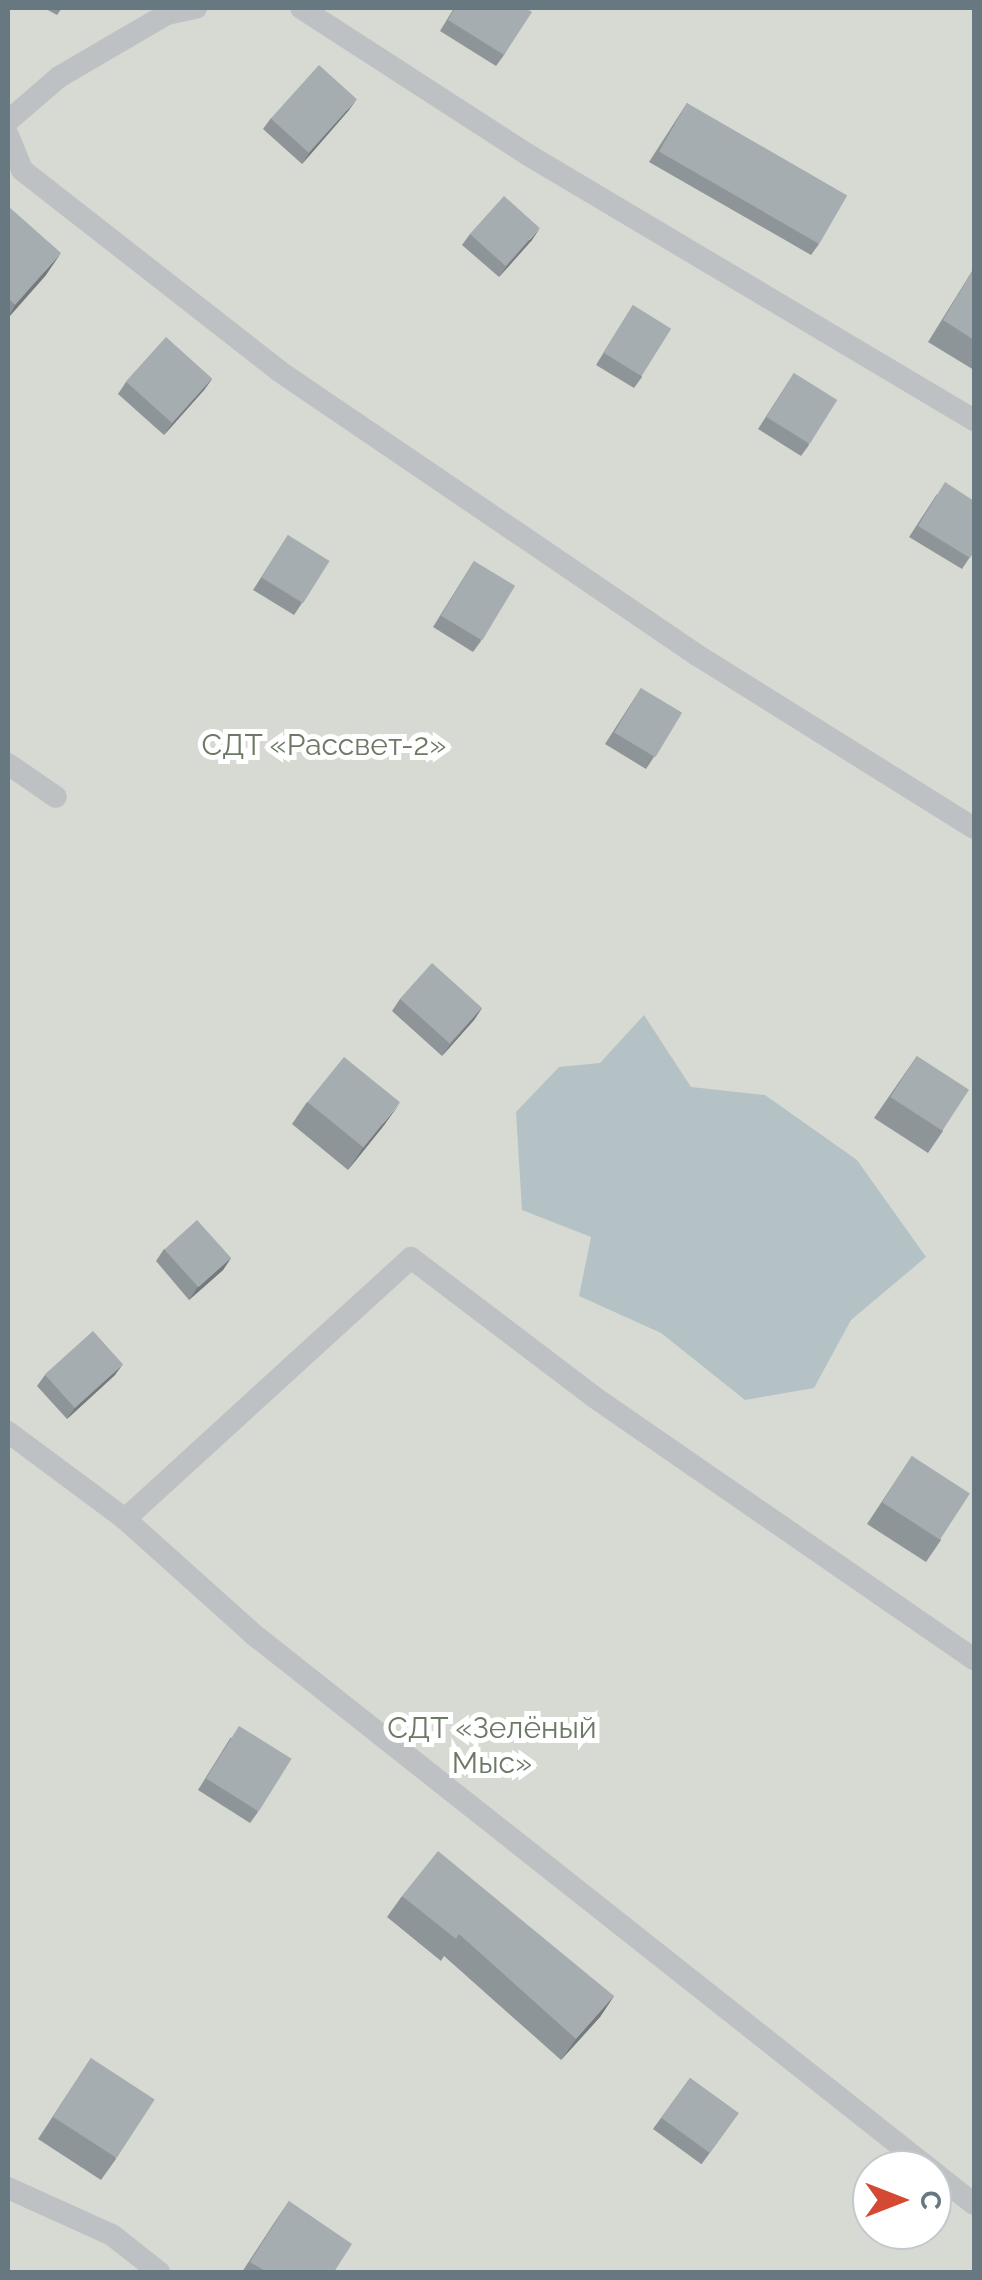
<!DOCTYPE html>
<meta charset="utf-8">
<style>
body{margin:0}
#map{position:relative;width:982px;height:2280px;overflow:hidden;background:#f6f5f3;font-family:Raleway,sans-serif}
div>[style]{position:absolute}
.green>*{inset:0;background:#d6dad2}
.water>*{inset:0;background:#b5c2c5}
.service>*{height:22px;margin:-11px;padding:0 11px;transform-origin:11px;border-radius:11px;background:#bdc1c4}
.wall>*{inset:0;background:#8e9598;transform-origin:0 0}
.shaded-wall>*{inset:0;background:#74797c}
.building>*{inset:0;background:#a5adb1;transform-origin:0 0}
span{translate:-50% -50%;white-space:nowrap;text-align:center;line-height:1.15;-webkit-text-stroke:10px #fff;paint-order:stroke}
.park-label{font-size:30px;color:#6b7965}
.frame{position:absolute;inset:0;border:10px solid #677881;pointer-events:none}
.north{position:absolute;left:852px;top:2150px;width:100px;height:100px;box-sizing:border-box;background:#fff;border:2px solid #c2c9cd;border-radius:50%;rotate:90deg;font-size:28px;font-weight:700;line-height:40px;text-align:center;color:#677881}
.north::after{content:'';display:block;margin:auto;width:35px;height:45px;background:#d54833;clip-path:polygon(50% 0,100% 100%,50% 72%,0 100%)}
</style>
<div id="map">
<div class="green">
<i style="clip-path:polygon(evenodd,8px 8px,974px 8px,974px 2272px,8px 2272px,8px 8px,872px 2170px,932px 2170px,932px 2230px,872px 2230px,872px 2170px)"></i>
</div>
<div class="water">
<i style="clip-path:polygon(644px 1015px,691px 1087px,765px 1095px,857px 1160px,926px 1257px,851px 1320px,814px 1388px,745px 1400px,661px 1333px,579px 1296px,591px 1237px,522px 1210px,516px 1112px,559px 1067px,600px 1063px)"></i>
</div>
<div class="service">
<i style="left:301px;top:8px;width:273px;rotate:32.9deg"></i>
<i style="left:530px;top:156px;width:517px;rotate:30.74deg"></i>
<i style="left:8px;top:121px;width:67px;rotate:-40.8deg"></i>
<i style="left:59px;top:77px;width:125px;rotate:-30.3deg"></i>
<i style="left:167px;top:14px;width:30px;rotate:-12deg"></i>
<i style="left:8px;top:135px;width:38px;rotate:68deg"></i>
<i style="left:22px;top:170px;width:326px;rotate:38deg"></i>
<i style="left:279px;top:371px;width:505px;rotate:34.19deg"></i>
<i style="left:697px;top:655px;width:327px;rotate:32deg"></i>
<i style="left:8px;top:764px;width:58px;rotate:34.5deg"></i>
<i style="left:8px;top:1432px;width:146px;rotate:36.6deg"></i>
<i style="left:125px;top:1519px;width:172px;rotate:41.9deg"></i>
<i style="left:253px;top:1634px;width:864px;rotate:38.33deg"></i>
<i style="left:125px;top:1519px;width:387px;rotate:-42.4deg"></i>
<i style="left:411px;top:1258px;width:230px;rotate:37.2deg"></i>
<i style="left:594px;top:1397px;width:462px;rotate:34.6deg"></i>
<i style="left:932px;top:2171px;width:53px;rotate:38.2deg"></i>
<i style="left:8px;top:2188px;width:114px;rotate:24.3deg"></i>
<i style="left:112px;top:2235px;width:60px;rotate:38.2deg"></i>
</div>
<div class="wall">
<i style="clip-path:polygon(44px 8px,62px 8px,57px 15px)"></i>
<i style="clip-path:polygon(454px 8px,525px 8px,504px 55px,496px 66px,440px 31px)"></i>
<i style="clip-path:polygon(687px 103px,819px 244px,811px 255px,649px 162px)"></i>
<i style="clip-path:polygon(349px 110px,302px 164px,263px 129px,271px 118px)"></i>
<i style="clip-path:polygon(8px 206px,46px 275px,8px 318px)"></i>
<i style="clip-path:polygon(470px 234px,532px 240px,499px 277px,462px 245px)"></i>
<i style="clip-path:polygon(974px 268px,974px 370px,928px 342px)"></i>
<i style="clip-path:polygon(633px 305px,642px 377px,634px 388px,596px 365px)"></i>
<i style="clip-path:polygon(794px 373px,809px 445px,801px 456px,758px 429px)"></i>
<i style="clip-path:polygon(212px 379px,204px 390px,164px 435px,118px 394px,126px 382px)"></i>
<i style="clip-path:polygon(937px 494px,974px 551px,962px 569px,909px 537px)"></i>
<i style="clip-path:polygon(288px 535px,302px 603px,294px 615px,253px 590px)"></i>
<i style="clip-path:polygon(474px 561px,481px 641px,473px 652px,433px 627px)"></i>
<i style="clip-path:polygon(641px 688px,654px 757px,646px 769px,605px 744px)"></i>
<i style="clip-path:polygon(400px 999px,482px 1008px,474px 1020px,442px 1056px,392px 1011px)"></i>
<i style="clip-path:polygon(917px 1056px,943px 1131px,928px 1153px,874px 1118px)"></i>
<i style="clip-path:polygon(307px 1102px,385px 1124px,348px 1170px,292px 1124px)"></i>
<i style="clip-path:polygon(164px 1249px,231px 1258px,223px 1270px,189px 1300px,156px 1261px)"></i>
<i style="clip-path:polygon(45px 1375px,115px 1375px,67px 1419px,37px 1386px)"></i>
<i style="clip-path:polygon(912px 1456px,941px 1540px,926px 1562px,867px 1524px)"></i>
<i style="clip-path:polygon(231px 1737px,258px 1812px,250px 1823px,198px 1790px)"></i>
<i style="clip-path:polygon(402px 1896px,614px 1996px,600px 2017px,561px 2060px,444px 1956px,441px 1961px,387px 1917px)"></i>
<i style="clip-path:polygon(91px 2058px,116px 2159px,101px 2180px,38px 2139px)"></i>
<i style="left:690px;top:2078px;width:60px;height:63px;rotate:36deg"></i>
<i style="clip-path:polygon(289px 2201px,334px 2272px,242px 2272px,274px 2223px)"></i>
</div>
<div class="shaded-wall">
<i style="clip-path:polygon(357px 99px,349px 110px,302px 164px,310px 152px)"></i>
<i style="clip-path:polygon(540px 228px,532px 240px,499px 277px,507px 266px)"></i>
<i style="clip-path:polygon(61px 253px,46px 275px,8px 318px,15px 305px)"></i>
<i style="clip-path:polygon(212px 379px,204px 390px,164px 435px,172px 424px)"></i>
<i style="clip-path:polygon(482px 1008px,474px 1020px,442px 1056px,450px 1045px)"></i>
<i style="clip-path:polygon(400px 1103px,385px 1124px,348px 1170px,363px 1148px)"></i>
<i style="clip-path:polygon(231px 1258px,223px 1270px,189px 1300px,197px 1288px)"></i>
<i style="clip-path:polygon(123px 1364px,115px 1375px,67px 1419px,75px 1408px)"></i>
<i style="clip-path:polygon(614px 1996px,600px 2017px,561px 2060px,576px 2039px)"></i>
</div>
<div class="building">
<i style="clip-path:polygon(455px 8px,525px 8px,532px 12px,504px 55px,448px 20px)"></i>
<i style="left:319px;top:65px;width:51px;height:72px;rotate:42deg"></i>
<i style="left:687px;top:103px;width:185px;height:56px;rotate:30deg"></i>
<i style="left:504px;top:196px;width:48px;height:51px;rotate:42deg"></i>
<i style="clip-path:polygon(8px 206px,61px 253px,15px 305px,8px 298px)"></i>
<i style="clip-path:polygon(974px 268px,974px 340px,943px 320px)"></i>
<i style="left:633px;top:305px;width:45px;height:56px;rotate:32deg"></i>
<i style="left:166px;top:337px;width:62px;height:60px;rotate:42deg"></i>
<i style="left:794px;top:373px;width:51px;height:52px;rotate:32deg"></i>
<i style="clip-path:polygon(945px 482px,974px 501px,974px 551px,970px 558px,918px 526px)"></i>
<i style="left:288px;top:535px;width:49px;height:50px;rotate:32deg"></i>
<i style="left:474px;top:561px;width:48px;height:64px;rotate:31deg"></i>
<i style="left:641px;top:688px;width:48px;height:52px;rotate:31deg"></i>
<i style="left:432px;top:963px;width:67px;height:48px;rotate:42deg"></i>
<i style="left:917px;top:1056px;width:62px;height:49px;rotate:33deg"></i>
<i style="left:344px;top:1057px;width:72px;height:58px;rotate:39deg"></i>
<i style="left:197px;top:1220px;width:51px;height:44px;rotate:48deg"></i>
<i style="left:93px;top:1331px;width:45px;height:65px;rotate:48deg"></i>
<i style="left:912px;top:1456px;width:69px;height:55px;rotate:33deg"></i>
<i style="left:239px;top:1726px;width:62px;height:62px;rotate:32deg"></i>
<i style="clip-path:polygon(438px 1851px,614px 1996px,576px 2039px,459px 1934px,456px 1939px,402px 1896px)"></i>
<i style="left:91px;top:2058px;width:76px;height:70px;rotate:33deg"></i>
<i style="left:690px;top:2078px;width:60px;height:49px;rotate:36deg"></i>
<i style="clip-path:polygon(289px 2201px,352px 2244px,334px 2272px,267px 2272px,250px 2262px)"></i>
</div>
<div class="park-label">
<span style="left:324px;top:745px">СДТ «Рассвет-2»</span>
<span style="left:492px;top:1745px">СДТ «Зелёный<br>Мыс»</span>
</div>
<div class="frame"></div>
<div class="north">С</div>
</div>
